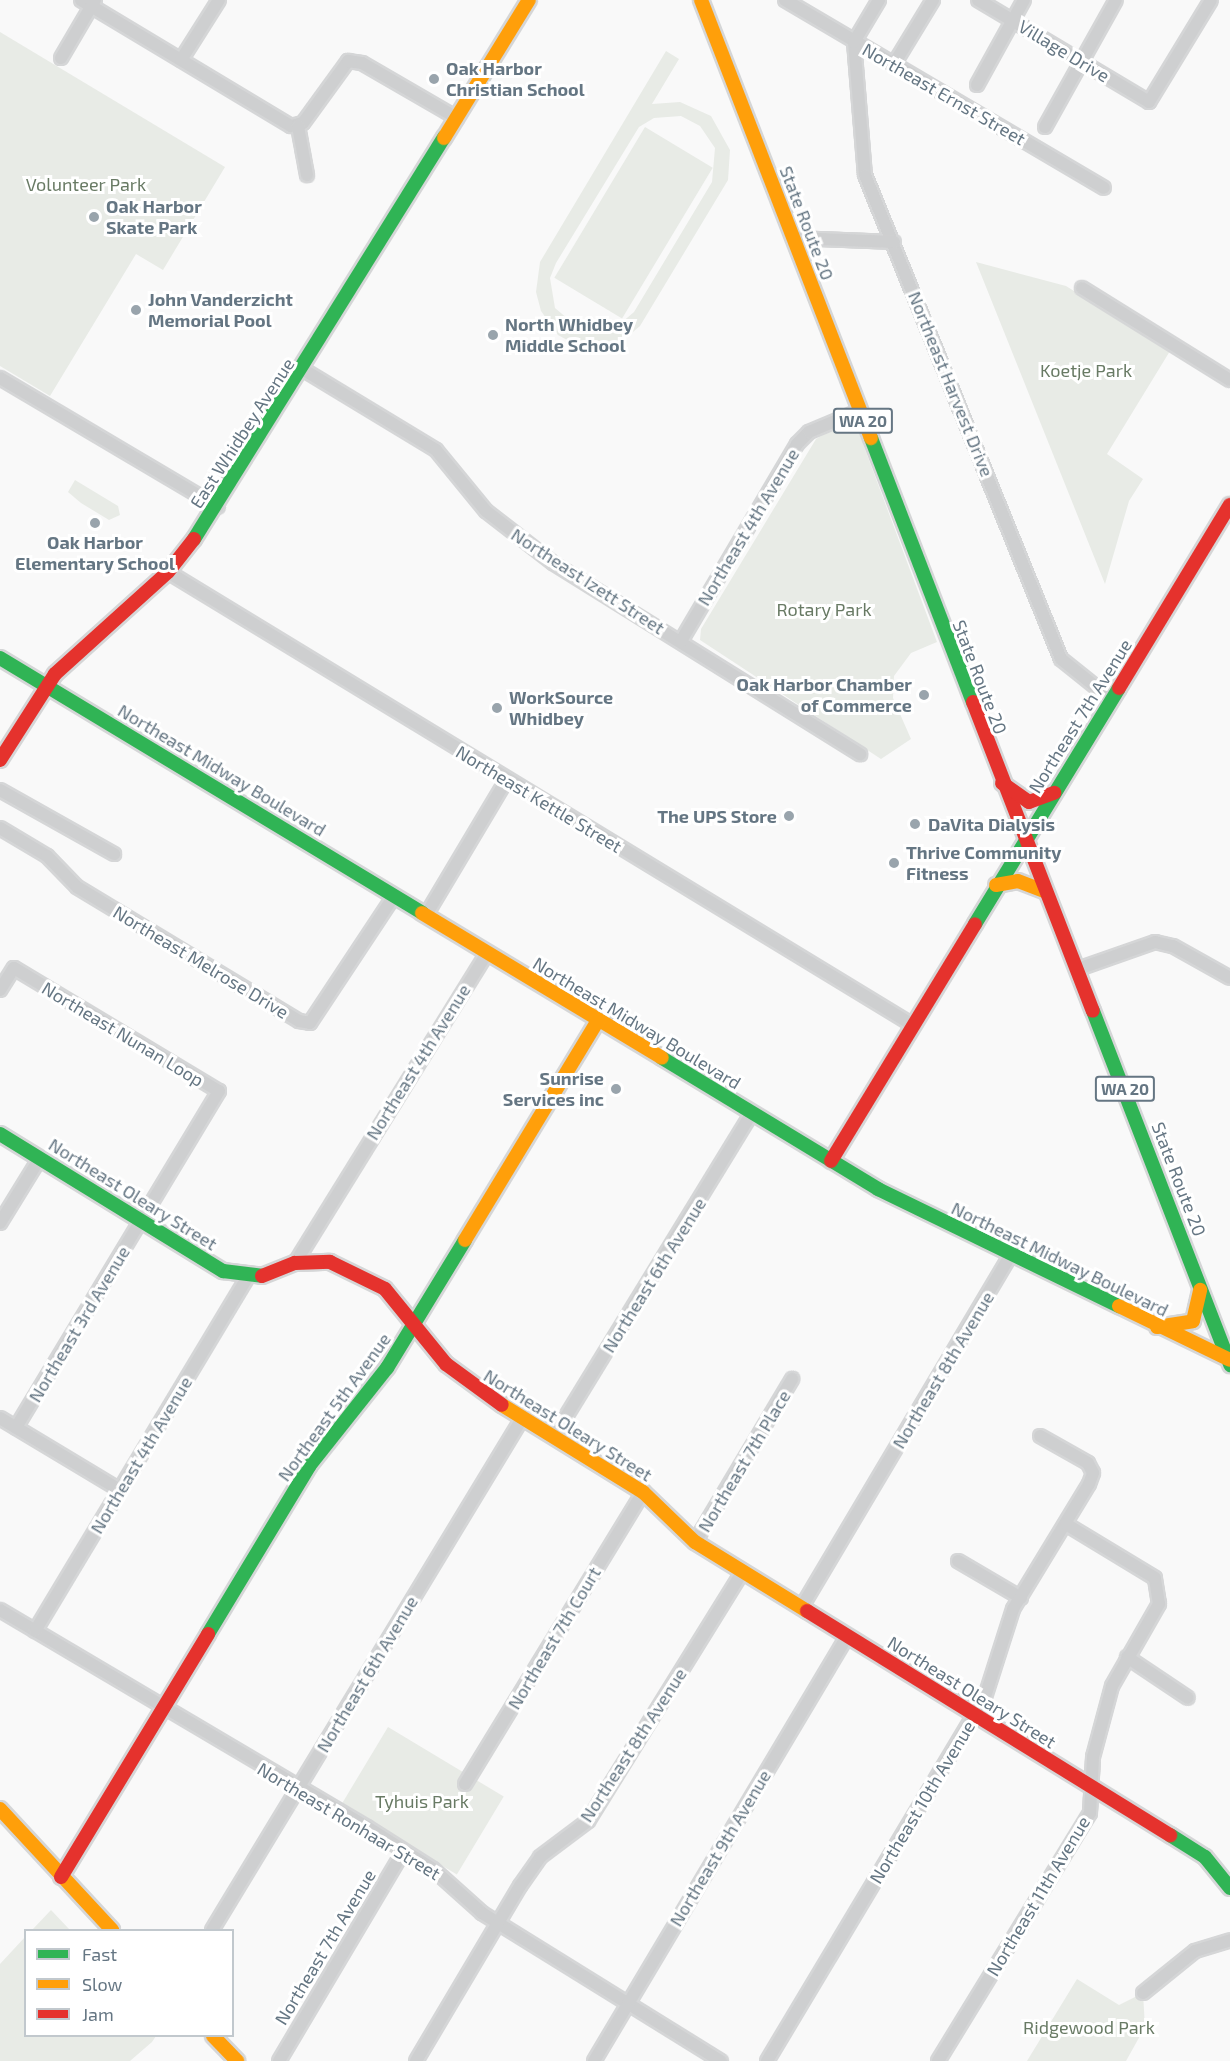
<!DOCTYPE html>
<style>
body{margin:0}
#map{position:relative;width:1230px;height:2061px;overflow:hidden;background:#f9f9f9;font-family:"Exo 2",sans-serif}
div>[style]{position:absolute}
.green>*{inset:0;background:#e8ebe6;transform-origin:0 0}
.roads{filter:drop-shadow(2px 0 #d5d6d7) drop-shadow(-2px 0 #d5d6d7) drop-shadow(0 2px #d5d6d7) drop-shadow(0 -2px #d5d6d7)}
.street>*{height:12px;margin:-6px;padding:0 6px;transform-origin:6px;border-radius:6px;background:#cecfd0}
.fast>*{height:14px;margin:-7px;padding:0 7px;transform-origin:7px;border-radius:7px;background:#30b455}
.slow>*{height:14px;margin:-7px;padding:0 7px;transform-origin:7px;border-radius:7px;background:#ff9f0a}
.jam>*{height:14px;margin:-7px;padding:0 7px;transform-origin:7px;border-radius:7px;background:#e5322d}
.dots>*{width:16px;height:16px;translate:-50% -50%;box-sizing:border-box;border:3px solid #fff;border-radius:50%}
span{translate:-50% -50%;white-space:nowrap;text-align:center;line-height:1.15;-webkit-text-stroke:6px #fff;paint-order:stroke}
.shield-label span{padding:2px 4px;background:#fff;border:2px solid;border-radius:4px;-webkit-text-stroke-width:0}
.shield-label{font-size:16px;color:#657683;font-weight:700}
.street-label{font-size:18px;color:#657683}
.poi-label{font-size:18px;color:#657683;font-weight:700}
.left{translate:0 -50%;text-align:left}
.right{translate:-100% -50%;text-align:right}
.park-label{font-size:18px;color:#687a64}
.legend{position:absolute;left:24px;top:1929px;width:210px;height:108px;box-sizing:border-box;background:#fff;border:2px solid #c1c8cd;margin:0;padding:8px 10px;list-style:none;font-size:18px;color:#657683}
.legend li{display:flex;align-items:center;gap:12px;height:30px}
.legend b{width:30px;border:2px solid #c1c8cd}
</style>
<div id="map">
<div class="green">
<i style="clip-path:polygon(0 32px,225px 167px,163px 270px,136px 254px,50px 396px,0 366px)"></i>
<i style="clip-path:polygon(evenodd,666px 51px,679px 59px,652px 104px,680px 102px,711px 116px,730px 150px,728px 180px,640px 326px,620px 343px,578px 346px,558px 335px,541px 311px,536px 292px,540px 262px,666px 51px,681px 116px,700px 126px,715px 148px,712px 182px,634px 312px,614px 329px,581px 330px,555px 308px,550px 278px,556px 263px,639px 127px,654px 118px,681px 116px)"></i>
<i style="left:645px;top:127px;width:79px;height:176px;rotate:31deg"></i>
<i style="clip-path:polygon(976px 262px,1066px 286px,1170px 351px,1107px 454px,1143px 479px,1129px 501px,1105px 584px)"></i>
<i style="clip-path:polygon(843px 423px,857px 428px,937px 642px,911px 653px,894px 676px,893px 698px,911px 739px,881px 759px,700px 640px,701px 629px,816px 439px)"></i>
<i style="clip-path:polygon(75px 480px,118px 506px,120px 515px,109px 520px,81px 503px,68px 492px)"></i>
<i style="left:388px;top:1727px;width:135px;height:91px;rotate:31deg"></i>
<i style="clip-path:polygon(51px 1910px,70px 1930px,32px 1930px)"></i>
<i style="clip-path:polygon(25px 1937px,26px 2036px,156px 2036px,152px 2042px,130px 2061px,0 2061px,0 1964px)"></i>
<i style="clip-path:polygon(1077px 1979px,1119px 2005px,1143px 1993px,1145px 2027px,1126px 2061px,1027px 2061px)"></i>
</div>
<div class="roads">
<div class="street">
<i style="left:81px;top:0;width:245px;rotate:31deg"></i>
<i style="left:291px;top:126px;width:12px;rotate:-14deg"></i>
<i style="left:303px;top:123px;width:77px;rotate:-54deg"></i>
<i style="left:348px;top:61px;width:14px;rotate:8deg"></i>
<i style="left:362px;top:63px;width:110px;rotate:30.1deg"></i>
<i style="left:785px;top:0;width:370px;rotate:30.5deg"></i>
<i style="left:978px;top:0;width:199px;rotate:30.8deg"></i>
<i style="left:1149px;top:102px;width:119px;rotate:-58.7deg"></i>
<i style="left:854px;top:42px;width:133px;rotate:85.3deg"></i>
<i style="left:865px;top:175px;width:522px;rotate:67.95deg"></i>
<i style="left:1061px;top:659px;width:64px;rotate:38.7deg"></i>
<i style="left:854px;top:42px;width:49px;rotate:-59.2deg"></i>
<i style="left:61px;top:58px;width:67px;rotate:-59.6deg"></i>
<i style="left:181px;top:60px;width:71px;rotate:-57.7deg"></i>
<i style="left:894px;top:64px;width:75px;rotate:-58.6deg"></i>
<i style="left:977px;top:85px;width:97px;rotate:-61.1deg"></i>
<i style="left:298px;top:126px;width:50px;rotate:79.6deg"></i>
<i style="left:1045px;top:127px;width:145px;rotate:-60.8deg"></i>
<i style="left:794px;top:238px;width:100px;rotate:2.3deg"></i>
<i style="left:1082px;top:288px;width:174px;rotate:31.9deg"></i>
<i style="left:304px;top:370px;width:154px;rotate:31.2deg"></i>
<i style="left:436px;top:450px;width:79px;rotate:50.7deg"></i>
<i style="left:486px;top:511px;width:85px;rotate:37.8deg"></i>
<i style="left:553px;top:563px;width:362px;rotate:31.9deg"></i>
<i style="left:0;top:378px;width:253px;rotate:30.6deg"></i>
<i style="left:168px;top:572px;width:870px;rotate:31.31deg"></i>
<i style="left:681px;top:641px;width:229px;rotate:-59.5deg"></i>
<i style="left:797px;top:444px;width:17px;rotate:-45deg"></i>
<i style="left:809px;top:432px;width:54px;rotate:-22.8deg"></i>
<i style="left:0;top:790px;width:131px;rotate:29.3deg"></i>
<i style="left:0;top:828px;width:55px;rotate:30.8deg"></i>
<i style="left:47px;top:856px;width:43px;rotate:45.9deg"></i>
<i style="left:77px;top:887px;width:259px;rotate:31.1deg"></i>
<i style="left:299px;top:1021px;width:11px;rotate:10deg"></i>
<i style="left:310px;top:1023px;width:152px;rotate:-56.5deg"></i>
<i style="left:426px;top:915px;width:158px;rotate:-59.2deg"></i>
<i style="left:1078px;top:969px;width:82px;rotate:-19.3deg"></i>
<i style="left:1155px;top:942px;width:18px;rotate:13deg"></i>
<i style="left:1173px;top:946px;width:65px;rotate:29.3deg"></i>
<i style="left:0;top:990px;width:26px;rotate:-58deg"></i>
<i style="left:14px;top:968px;width:239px;rotate:31deg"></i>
<i style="left:219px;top:1091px;width:393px;rotate:121.1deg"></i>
<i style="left:0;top:1223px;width:76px;rotate:-58.4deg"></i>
<i style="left:295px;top:1263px;width:365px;rotate:-58.2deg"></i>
<i style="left:0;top:1418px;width:140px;rotate:31deg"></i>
<i style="left:554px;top:1436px;width:379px;rotate:-58.5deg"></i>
<i style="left:695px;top:1542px;width:190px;rotate:-59.2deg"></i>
<i style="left:958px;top:1561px;width:73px;rotate:30.4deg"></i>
<i style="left:801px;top:1608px;width:411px;rotate:-59.3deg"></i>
<i style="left:0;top:1610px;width:426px;rotate:30.6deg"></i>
<i style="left:367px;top:1827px;width:78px;rotate:32.5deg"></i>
<i style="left:433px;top:1869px;width:66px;rotate:41.9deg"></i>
<i style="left:482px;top:1913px;width:281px;rotate:31.8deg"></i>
<i style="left:35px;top:1631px;width:412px;rotate:-59deg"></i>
<i style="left:1127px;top:1657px;width:73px;rotate:33.9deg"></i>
<i style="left:465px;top:1784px;width:342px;rotate:-58.6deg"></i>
<i style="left:212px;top:1930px;width:600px;rotate:-58.77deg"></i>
<i style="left:1143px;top:1993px;width:67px;rotate:-38.9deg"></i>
<i style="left:1195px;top:1951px;width:37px;rotate:-17deg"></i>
<i style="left:279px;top:2061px;width:243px;rotate:-59.3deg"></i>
<i style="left:416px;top:2061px;width:204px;rotate:-59.3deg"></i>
<i style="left:520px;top:1886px;width:35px;rotate:-55deg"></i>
<i style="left:540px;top:1857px;width:60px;rotate:-36.9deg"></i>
<i style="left:588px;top:1821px;width:294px;rotate:-58.2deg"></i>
<i style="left:594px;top:2061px;width:495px;rotate:-59.2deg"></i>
<i style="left:767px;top:2061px;width:424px;rotate:-59.1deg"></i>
<i style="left:985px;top:1697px;width:92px;rotate:-72.3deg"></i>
<i style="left:1013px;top:1609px;width:146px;rotate:-58.7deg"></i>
<i style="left:1089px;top:1484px;width:12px;rotate:-70deg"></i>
<i style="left:1093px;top:1473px;width:11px;rotate:-117deg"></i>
<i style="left:1088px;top:1463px;width:55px;rotate:-150.6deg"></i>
<i style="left:938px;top:2061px;width:291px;rotate:-58.5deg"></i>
<i style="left:1090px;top:1813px;width:56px;rotate:-86.9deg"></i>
<i style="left:1093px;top:1757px;width:73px;rotate:-75deg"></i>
<i style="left:1112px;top:1686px;width:95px;rotate:-60.2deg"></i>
<i style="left:1159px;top:1604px;width:26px;rotate:-99deg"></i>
<i style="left:1155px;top:1578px;width:104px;rotate:-148.8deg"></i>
</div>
<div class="fast">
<i style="left:871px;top:438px;width:283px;rotate:68.9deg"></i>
<i style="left:194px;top:539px;width:473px;rotate:-58.1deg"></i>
<i style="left:0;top:658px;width:493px;rotate:31.1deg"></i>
<i style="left:975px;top:924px;width:276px;rotate:-58.6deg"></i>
<i style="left:1093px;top:1011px;width:380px;rotate:68.8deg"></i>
<i style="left:662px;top:1058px;width:253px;rotate:31.2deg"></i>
<i style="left:878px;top:1189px;width:268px;rotate:25.9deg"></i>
<i style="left:0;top:1134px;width:262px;rotate:31.6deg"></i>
<i style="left:223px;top:1271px;width:39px;rotate:7deg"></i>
<i style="left:208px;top:1634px;width:197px;rotate:-58.9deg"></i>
<i style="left:310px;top:1465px;width:124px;rotate:-51.6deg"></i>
<i style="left:387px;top:1368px;width:150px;rotate:-58.6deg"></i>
<i style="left:1170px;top:1835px;width:41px;rotate:32.2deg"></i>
<i style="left:1205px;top:1857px;width:40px;rotate:51deg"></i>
</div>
<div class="slow">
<i style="left:701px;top:0;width:470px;rotate:68.8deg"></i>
<i style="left:444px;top:138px;width:162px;rotate:-58.4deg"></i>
<i style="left:996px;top:885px;width:22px;rotate:-10deg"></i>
<i style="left:1018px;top:881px;width:30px;rotate:21deg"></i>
<i style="left:422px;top:913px;width:280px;rotate:31.1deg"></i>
<i style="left:465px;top:1240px;width:257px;rotate:-58.8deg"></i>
<i style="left:1119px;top:1306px;width:123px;rotate:25.9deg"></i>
<i style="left:1157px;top:1327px;width:36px;rotate:-9deg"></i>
<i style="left:1193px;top:1321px;width:32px;rotate:-77deg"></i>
<i style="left:502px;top:1405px;width:166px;rotate:31.7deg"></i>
<i style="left:643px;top:1492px;width:72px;rotate:43.9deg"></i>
<i style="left:695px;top:1542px;width:132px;rotate:31.6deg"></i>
<i style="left:0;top:1809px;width:165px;rotate:47.2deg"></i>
<i style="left:213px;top:2036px;width:35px;rotate:46deg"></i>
</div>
<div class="jam">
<i style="left:1119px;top:688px;width:214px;rotate:-58.8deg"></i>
<i style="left:973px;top:702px;width:331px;rotate:68.8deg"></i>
<i style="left:0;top:760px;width:102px;rotate:-57.4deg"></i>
<i style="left:55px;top:674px;width:152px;rotate:-42.1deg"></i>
<i style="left:168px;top:572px;width:42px;rotate:-51.8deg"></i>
<i style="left:1002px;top:783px;width:33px;rotate:35deg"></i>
<i style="left:1029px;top:802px;width:27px;rotate:-20deg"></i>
<i style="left:831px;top:1161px;width:277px;rotate:-58.7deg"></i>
<i style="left:262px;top:1276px;width:35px;rotate:-22deg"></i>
<i style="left:295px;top:1263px;width:35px;rotate:-2deg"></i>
<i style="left:330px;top:1262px;width:61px;rotate:26.1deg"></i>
<i style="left:385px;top:1289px;width:97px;rotate:50.9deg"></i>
<i style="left:446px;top:1364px;width:69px;rotate:36.2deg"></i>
<i style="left:807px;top:1611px;width:427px;rotate:31.7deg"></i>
<i style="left:61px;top:1877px;width:284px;rotate:-58.8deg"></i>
</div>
</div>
<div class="dots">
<i style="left:434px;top:79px;background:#99a4ac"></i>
<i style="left:94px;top:217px;background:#99a4ac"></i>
<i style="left:136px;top:310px;background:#99a4ac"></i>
<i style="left:493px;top:335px;background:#99a4ac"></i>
<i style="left:95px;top:523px;background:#99a4ac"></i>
<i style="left:924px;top:695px;background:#99a4ac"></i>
<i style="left:497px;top:708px;background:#99a4ac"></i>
<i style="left:789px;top:816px;background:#99a4ac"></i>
<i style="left:915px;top:824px;background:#99a4ac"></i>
<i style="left:894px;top:863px;background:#99a4ac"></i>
<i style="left:616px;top:1089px;background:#99a4ac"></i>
</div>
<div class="shield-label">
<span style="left:863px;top:421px">WA 20</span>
<span style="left:1125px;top:1089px">WA 20</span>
</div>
<div class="street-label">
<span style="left:1064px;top:51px;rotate:31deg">Village Drive</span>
<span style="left:944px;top:94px;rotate:30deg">Northeast Ernst Street</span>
<span style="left:807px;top:223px;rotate:69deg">State Route 20</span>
<span style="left:951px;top:384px;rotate:68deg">Northeast Harvest Drive</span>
<span style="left:242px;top:433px;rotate:-57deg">East Whidbey Avenue</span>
<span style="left:748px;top:527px;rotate:-59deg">Northeast 4th Avenue</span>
<span style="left:588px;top:581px;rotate:33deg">Northeast Izett Street</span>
<span style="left:980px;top:677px;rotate:69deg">State Route 20</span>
<span style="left:1080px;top:716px;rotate:-58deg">Northeast 7th Avenue</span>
<span style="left:222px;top:770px;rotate:31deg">Northeast Midway Boulevard</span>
<span style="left:539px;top:799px;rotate:31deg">Northeast Kettle Street</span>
<span style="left:201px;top:962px;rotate:31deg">Northeast Melrose Drive</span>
<span style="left:637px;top:1023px;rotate:31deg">Northeast Midway Boulevard</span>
<span style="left:123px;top:1034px;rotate:31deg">Northeast Nunan Loop</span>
<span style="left:418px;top:1062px;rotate:-58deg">Northeast 4th Avenue</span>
<span style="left:1179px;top:1179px;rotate:69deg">State Route 20</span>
<span style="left:133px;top:1194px;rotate:32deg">Northeast Oleary Street</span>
<span style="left:1060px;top:1259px;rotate:26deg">Northeast Midway Boulevard</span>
<span style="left:654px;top:1275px;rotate:-58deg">Northeast 6th Avenue</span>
<span style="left:79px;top:1324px;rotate:-59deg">Northeast 3rd Avenue</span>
<span style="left:943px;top:1370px;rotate:-59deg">Northeast 8th Avenue</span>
<span style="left:334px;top:1407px;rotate:-54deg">Northeast 5th Avenue</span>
<span style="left:568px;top:1425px;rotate:32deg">Northeast Oleary Street</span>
<span style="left:141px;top:1455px;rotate:-59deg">Northeast 4th Avenue</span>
<span style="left:744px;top:1461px;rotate:-59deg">Northeast 7th Place</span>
<span style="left:554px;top:1638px;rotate:-59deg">Northeast 7th Court</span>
<span style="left:367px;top:1674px;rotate:-59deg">Northeast 6th Avenue</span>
<span style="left:972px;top:1692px;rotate:32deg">Northeast Oleary Street</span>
<span style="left:633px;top:1745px;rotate:-57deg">Northeast 8th Avenue</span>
<span style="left:922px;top:1802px;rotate:-59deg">Northeast 10th Avenue</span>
<span style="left:349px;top:1821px;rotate:31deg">Northeast Ronhaar Street</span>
<span style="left:720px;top:1848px;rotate:-59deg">Northeast 9th Avenue</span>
<span style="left:1038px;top:1896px;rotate:-59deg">Northeast 11th Avenue</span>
<span style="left:325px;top:1947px;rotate:-59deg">Northeast 7th Avenue</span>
</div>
<div class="poi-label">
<span class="left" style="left:446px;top:79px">Oak Harbor<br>Christian School</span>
<span class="left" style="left:106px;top:217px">Oak Harbor<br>Skate Park</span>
<span class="left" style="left:148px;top:310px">John Vanderzicht<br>Memorial Pool</span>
<span class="left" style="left:505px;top:335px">North Whidbey<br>Middle School</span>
<span style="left:95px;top:553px">Oak Harbor<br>Elementary School</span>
<span class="right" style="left:912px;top:695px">Oak Harbor Chamber<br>of Commerce</span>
<span class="left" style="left:509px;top:708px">WorkSource<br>Whidbey</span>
<span class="right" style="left:777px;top:816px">The UPS Store</span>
<span class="left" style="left:928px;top:824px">DaVita Dialysis</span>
<span class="left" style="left:906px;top:863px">Thrive Community<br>Fitness</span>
<span class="right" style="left:604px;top:1089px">Sunrise<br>Services inc</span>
</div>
<div class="park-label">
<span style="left:86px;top:184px">Volunteer Park</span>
<span style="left:1086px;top:370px">Koetje Park</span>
<span style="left:824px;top:609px">Rotary Park</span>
<span style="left:422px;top:1801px">Tyhuis Park</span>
<span style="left:1089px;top:2027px">Ridgewood Park</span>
</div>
<ul class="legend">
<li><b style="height:8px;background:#30b455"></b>Fast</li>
<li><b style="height:8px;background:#ff9f0a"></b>Slow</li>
<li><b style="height:8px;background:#e5322d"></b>Jam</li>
</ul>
</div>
